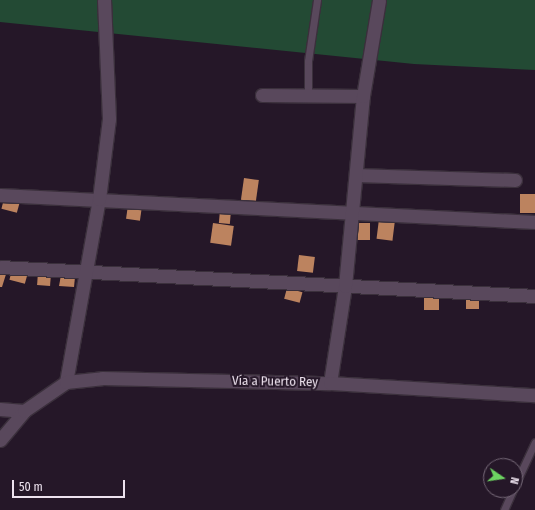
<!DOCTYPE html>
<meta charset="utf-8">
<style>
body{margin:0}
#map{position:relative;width:535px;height:510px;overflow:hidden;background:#251728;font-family:"Fira Sans Condensed",sans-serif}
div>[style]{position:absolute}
.green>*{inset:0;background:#234a34}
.building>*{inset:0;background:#bc835f;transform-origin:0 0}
.roads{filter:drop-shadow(1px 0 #3b303c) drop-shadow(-1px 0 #3b303c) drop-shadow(0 1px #3b303c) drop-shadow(0 -1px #3b303c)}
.lane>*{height:7px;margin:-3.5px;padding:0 3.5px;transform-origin:3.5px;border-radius:3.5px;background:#59485c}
.street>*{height:13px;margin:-6.5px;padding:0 6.5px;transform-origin:6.5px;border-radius:6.5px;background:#59485c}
span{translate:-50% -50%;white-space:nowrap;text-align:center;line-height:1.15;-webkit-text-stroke:4px #251728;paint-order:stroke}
.street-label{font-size:13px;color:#ede2ee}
.north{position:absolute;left:483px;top:458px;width:40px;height:40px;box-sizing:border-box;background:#251728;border:1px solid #756877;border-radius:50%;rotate:103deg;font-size:11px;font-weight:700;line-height:16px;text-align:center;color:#ede2ee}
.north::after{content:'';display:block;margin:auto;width:14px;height:18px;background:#6dd361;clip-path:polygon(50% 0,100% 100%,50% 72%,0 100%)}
.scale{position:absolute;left:12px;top:480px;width:113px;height:18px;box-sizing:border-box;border:2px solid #ede2ee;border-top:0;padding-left:5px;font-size:12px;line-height:14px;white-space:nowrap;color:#ede2ee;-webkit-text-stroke:3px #251728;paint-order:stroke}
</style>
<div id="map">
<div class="green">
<i style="clip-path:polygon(0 0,535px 0,535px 70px,414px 64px,0 22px)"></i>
</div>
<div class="building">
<i style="left:244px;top:178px;width:15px;height:22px;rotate:8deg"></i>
<i style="left:520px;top:194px;width:15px;height:19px"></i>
<i style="left:4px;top:199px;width:16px;height:10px;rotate:15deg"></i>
<i style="left:128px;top:205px;width:14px;height:14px;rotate:8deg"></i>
<i style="left:220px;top:210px;width:11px;height:13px;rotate:5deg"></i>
<i style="left:379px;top:219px;width:16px;height:20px;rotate:7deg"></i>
<i style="left:213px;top:223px;width:21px;height:20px;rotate:8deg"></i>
<i style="left:353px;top:223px;width:17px;height:17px"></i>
<i style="left:299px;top:255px;width:16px;height:16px;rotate:7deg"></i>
<i style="clip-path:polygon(0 269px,7px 271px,2px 287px,0 287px)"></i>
<i style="left:12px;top:270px;width:16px;height:10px;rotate:15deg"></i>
<i style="left:38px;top:272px;width:13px;height:13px;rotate:4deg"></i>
<i style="clip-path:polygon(61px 275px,75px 277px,74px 287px,59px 286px)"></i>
<i style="left:287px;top:288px;width:16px;height:11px;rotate:15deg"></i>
<i style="left:424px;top:293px;width:15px;height:17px"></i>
<i style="left:466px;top:297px;width:13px;height:12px"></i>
</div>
<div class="roads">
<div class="lane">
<i style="left:308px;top:95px;width:34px;rotate:-90deg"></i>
<i style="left:308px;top:61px;width:62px;rotate:-81.6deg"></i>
<i style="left:515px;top:485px;width:47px;rotate:-65.1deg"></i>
<i style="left:504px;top:510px;width:22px;rotate:-66deg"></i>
</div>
<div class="street">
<i style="left:262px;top:95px;width:101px;rotate:0.6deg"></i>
<i style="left:356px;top:175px;width:159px;rotate:1.8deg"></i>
<i style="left:0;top:195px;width:536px;rotate:2.89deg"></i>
<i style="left:0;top:267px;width:536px;rotate:3.1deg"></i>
<i style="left:66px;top:382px;width:186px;rotate:-79.8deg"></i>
<i style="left:99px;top:199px;width:81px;rotate:-82.9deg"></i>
<i style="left:109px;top:119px;width:119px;rotate:-92.4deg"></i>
<i style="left:330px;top:383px;width:98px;rotate:-81.2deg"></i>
<i style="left:345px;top:286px;width:191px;rotate:-84.6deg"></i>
<i style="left:363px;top:96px;width:97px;rotate:-80.5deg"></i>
<i style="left:0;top:409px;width:24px;rotate:5deg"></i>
<i style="left:0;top:440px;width:38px;rotate:-50deg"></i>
<i style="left:24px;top:411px;width:51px;rotate:-34.6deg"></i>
<i style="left:66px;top:382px;width:36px;rotate:-6deg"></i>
<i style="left:102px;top:378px;width:228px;rotate:1.3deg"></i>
<i style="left:330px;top:383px;width:205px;rotate:3.4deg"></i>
</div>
</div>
<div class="street-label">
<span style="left:275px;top:382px;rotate:1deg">Vía a Puerto Rey</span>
</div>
<div class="north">N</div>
<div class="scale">50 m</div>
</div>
